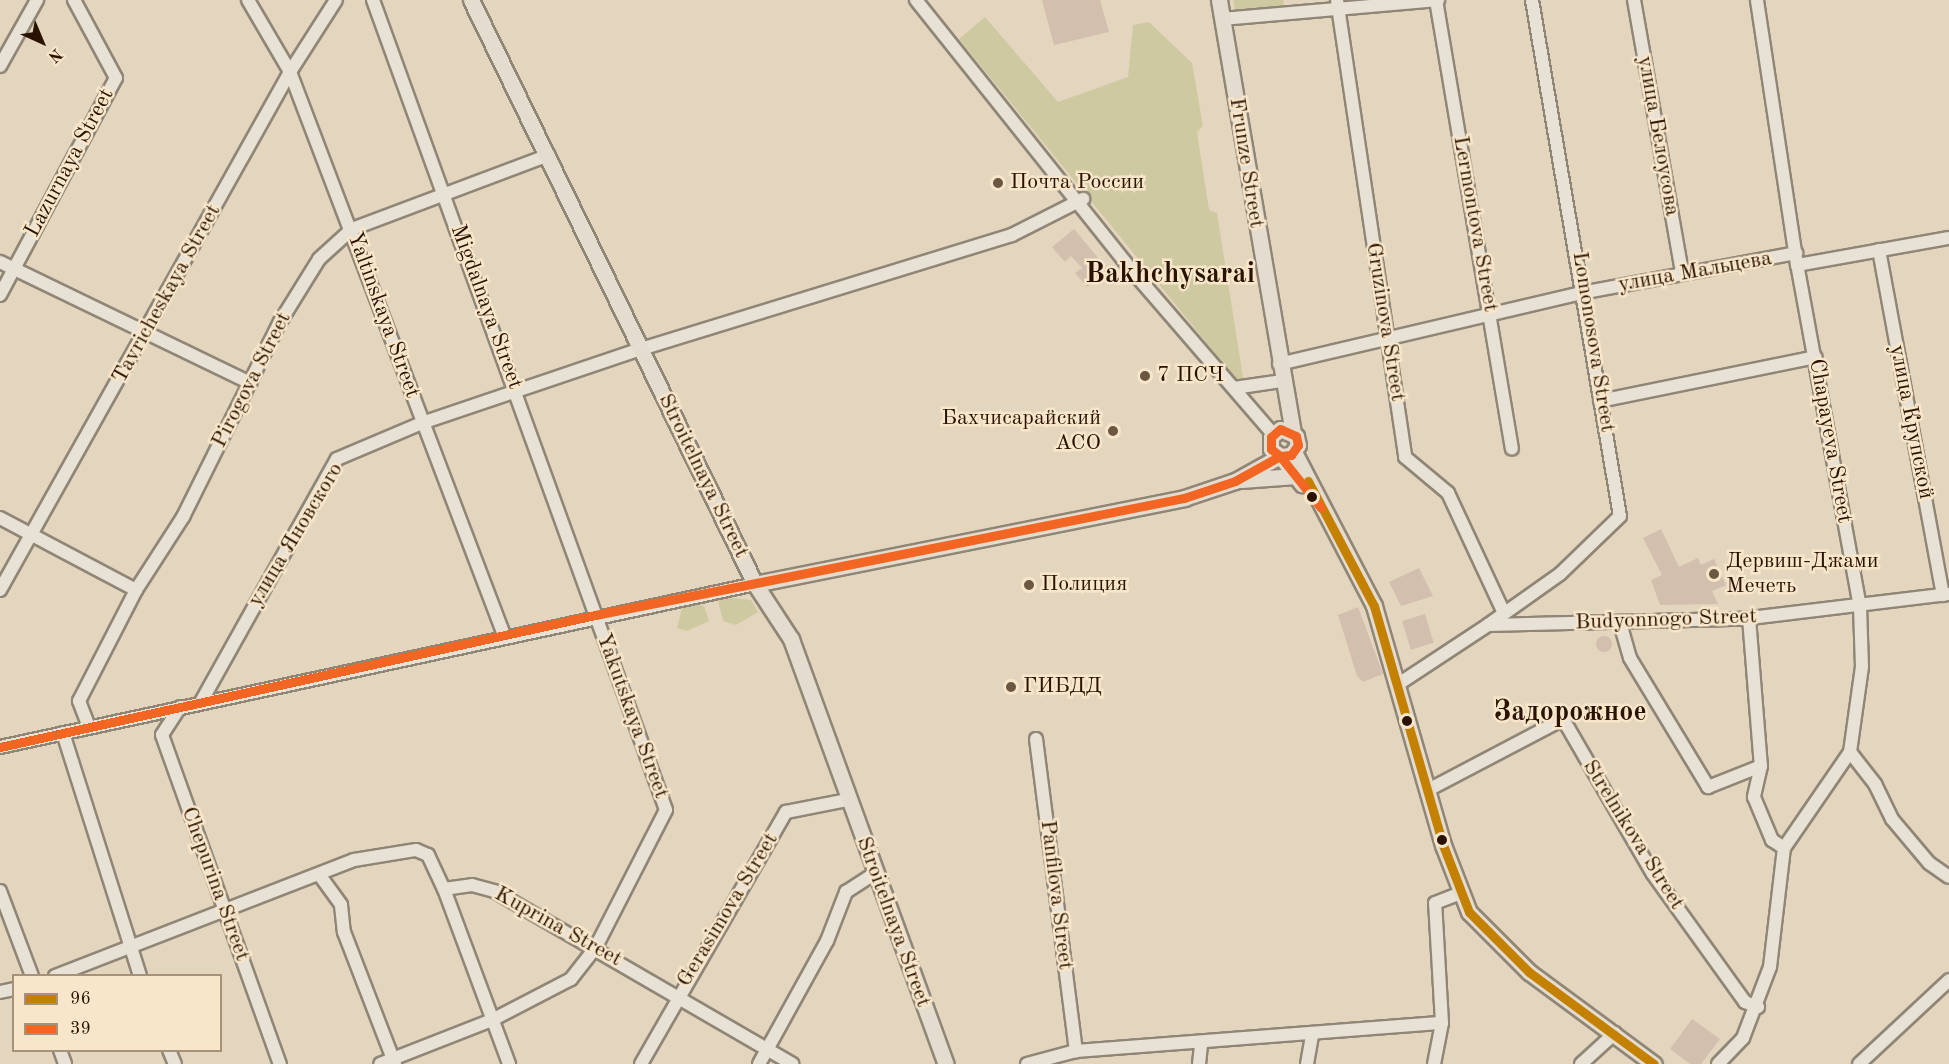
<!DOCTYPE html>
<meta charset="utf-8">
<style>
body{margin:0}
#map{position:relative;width:1949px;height:1064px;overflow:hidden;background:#e4d6be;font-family:"Old Standard TT",serif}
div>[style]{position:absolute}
.green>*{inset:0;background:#cfc9a1}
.building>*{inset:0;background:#d2bfae;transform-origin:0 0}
.round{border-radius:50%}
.roads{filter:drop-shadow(2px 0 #908676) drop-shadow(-2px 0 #908676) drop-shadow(0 2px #908676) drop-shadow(0 -2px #908676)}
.minor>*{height:12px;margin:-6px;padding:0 6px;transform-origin:6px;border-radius:6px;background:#e8e1d5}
.major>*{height:15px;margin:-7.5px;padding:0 7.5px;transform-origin:7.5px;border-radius:7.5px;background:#e4dcce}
.bus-1>*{height:9px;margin:-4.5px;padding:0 4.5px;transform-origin:4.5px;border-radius:4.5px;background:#c48100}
.bus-2>*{height:9px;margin:-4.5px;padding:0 4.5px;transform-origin:4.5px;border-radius:4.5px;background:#f26522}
.dots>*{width:16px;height:16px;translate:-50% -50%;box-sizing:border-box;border:3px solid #f8e6ca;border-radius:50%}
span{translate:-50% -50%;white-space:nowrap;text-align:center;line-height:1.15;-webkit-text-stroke:5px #f8e6ca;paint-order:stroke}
.street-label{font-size:22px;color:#2a1200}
.poi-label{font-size:22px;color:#2a1200}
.left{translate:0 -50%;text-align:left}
.right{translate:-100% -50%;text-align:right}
.district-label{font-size:28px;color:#2a1200;font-weight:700}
.legend{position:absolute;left:12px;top:974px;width:210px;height:78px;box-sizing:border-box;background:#f8e6ca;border:2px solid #a69179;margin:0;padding:8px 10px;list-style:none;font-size:18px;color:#2a1200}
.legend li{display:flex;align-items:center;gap:12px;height:30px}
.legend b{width:30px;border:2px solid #a69179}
.north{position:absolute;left:12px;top:12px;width:60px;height:60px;-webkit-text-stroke:4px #f8e6ca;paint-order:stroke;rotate:136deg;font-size:16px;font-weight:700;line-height:24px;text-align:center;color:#2a1200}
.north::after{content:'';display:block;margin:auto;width:21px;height:27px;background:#2a1200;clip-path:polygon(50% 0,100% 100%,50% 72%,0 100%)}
</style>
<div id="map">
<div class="green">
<i style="clip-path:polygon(1233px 0,1284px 0,1283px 6px,1235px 10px)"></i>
<i style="clip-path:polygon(985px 17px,1058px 102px,1128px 77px,1133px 25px,1149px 22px,1192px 63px,1203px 126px,1197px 132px,1209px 210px,1217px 213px,1245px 390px,959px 39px)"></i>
<i style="clip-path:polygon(722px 597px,751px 600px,758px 612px,736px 625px,723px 621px,718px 601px)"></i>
<i style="clip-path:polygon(693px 603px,704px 606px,709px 621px,687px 631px,677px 628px,682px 608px)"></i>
</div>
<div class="building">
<i style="clip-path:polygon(1042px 0,1100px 0,1109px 32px,1054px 45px)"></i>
<i style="clip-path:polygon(1074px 229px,1108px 270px,1087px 287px,1075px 273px,1082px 268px,1071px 256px,1065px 262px,1052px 247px)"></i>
<i style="clip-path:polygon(1661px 529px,1679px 567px,1698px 558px,1701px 565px,1714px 559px,1726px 585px,1712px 591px,1718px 604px,1660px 605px,1651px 580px,1662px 575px,1643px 538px)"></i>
<i style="clip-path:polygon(1419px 568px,1433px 596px,1401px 606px,1389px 582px)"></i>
<i style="clip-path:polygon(1358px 607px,1383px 674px,1363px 682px,1357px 676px,1338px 615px)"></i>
<i style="left:1425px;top:614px;width:30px;height:24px;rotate:73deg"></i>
<i class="round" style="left:1596px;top:636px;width:16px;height:16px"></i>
<i style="clip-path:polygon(1692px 1019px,1720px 1039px,1701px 1064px,1690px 1064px,1670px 1049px)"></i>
</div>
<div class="roads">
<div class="minor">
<i style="left:248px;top:0;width:83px;rotate:59.7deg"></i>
<i style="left:290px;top:72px;width:602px;rotate:69.19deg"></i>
<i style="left:373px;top:0;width:861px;rotate:70.11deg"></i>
<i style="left:666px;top:810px;width:154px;rotate:117.1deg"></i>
<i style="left:596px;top:947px;width:41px;rotate:128deg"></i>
<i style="left:571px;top:979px;width:89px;rotate:152.6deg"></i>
<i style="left:492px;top:1020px;width:120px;rotate:158.6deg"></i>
<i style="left:916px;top:0;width:349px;rotate:51.4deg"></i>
<i style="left:1134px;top:273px;width:213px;rotate:49.2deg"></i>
<i style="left:1337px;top:0;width:462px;rotate:81.5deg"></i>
<i style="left:1405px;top:457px;width:56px;rotate:39.9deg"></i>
<i style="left:1448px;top:493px;width:132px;rotate:65deg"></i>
<i style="left:1436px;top:0;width:455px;rotate:80.4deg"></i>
<i style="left:1634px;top:0;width:277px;rotate:80deg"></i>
<i style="left:1222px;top:19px;width:217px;rotate:-5deg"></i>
<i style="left:0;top:66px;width:76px;rotate:-60.7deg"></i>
<i style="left:1879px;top:250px;width:351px;rotate:79.5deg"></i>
<i style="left:0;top:262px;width:278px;rotate:25.8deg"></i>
<i style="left:1797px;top:265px;width:154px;rotate:-10.1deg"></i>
<i style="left:0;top:295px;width:246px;rotate:-61.9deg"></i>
<i style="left:116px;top:78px;width:89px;rotate:-118.3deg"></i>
<i style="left:1279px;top:364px;width:315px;rotate:-13.2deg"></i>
<i style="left:1586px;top:292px;width:214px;rotate:-10.5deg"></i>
<i style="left:1234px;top:388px;width:49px;rotate:-8.3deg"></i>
<i style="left:1600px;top:401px;width:220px;rotate:-11.5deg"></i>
<i style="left:0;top:518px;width:154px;rotate:27.9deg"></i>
<i style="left:0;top:590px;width:594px;rotate:-60.76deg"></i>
<i style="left:290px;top:72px;width:85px;rotate:-57.4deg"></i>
<i style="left:1749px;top:618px;width:148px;rotate:85.4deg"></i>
<i style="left:1761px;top:766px;width:32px;rotate:103deg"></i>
<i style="left:1754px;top:797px;width:47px;rotate:67.3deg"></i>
<i style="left:1772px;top:840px;width:14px;rotate:34deg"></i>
<i style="left:1620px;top:623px;width:36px;rotate:74deg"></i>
<i style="left:1630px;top:658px;width:151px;rotate:58.8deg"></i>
<i style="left:1708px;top:787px;width:57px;rotate:-21.6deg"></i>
<i style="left:1488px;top:625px;width:88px;rotate:-35.3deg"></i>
<i style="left:1560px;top:574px;width:83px;rotate:-44deg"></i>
<i style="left:1620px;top:516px;width:523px;rotate:-99.68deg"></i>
<i style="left:1400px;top:683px;width:105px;rotate:-33.4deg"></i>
<i style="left:1488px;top:625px;width:254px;rotate:-1.4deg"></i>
<i style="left:1742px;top:619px;width:209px;rotate:-6.9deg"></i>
<i style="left:201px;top:702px;width:278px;rotate:-60.8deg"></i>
<i style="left:337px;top:459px;width:92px;rotate:-23deg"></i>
<i style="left:422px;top:423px;width:231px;rotate:-18.7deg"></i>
<i style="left:641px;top:349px;width:388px;rotate:-17.1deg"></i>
<i style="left:1012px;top:235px;width:80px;rotate:-26.9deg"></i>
<i style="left:180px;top:707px;width:33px;rotate:123deg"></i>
<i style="left:162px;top:735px;width:350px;rotate:70.3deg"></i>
<i style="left:89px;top:727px;width:28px;rotate:-111deg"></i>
<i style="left:79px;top:701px;width:125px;rotate:-62.8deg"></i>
<i style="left:136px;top:590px;width:87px;rotate:-57.2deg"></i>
<i style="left:183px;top:517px;width:218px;rotate:-63.6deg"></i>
<i style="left:280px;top:322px;width:74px;rotate:-58.2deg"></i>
<i style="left:319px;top:259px;width:45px;rotate:-42.3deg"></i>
<i style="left:352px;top:229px;width:210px;rotate:-20.6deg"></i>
<i style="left:63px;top:733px;width:255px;rotate:72.4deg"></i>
<i style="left:1036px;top:739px;width:315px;rotate:82.7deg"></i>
<i style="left:0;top:747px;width:772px;rotate:-12.18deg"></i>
<i style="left:1850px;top:752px;width:41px;rotate:52deg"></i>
<i style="left:1875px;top:784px;width:39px;rotate:64deg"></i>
<i style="left:1892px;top:819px;width:57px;rotate:49.9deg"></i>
<i style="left:1929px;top:863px;width:24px;rotate:35deg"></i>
<i style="left:1428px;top:790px;width:153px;rotate:-27.7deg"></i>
<i style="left:1563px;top:719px;width:179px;rotate:59.9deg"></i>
<i style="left:1653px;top:874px;width:158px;rotate:54.3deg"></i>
<i style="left:1745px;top:1002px;width:14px;rotate:21deg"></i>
<i style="left:321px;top:877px;width:34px;rotate:54deg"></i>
<i style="left:341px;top:905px;width:27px;rotate:84deg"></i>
<i style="left:344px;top:932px;width:142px;rotate:68.9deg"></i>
<i style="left:444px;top:889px;width:187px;rotate:69.6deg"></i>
<i style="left:0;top:891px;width:91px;rotate:69.4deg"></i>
<i style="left:55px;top:976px;width:321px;rotate:-21.2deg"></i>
<i style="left:354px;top:860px;width:63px;rotate:-9.2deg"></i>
<i style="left:416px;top:850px;width:13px;rotate:23deg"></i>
<i style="left:428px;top:855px;width:38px;rotate:65deg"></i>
<i style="left:444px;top:889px;width:28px;rotate:-8deg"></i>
<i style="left:472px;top:885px;width:23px;rotate:15deg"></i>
<i style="left:494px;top:891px;width:345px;rotate:30.1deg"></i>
<i style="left:0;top:992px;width:14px;rotate:-12deg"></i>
<i style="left:60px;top:1050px;width:15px;rotate:70deg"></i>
<i style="left:169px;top:1050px;width:15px;rotate:67deg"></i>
<i style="left:641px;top:1064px;width:291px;rotate:-60.1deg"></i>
<i style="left:786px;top:812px;width:63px;rotate:-11deg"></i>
<i style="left:759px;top:1064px;width:141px;rotate:-61.1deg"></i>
<i style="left:827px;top:941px;width:53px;rotate:-68.8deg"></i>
<i style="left:846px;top:892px;width:33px;rotate:-33deg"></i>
<i style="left:1027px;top:1064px;width:51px;rotate:-14.9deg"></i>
<i style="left:1076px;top:1051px;width:367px;rotate:-4.4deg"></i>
<i style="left:1199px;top:1064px;width:19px;rotate:-84deg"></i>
<i style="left:1307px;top:1064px;width:28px;rotate:-80deg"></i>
<i style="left:1434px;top:1064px;width:42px;rotate:-79deg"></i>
<i style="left:1442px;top:1023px;width:120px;rotate:-93.3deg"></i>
<i style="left:1435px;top:903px;width:26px;rotate:-21deg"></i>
<i style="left:1581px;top:1064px;width:46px;rotate:-42.4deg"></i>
<i style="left:1718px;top:1064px;width:36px;rotate:-46deg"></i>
<i style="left:1743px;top:1038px;width:76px;rotate:-69.2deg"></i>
<i style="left:1770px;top:967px;width:120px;rotate:-83.3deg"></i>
<i style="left:1784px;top:848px;width:116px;rotate:-55.5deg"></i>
<i style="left:1850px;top:752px;width:86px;rotate:-82deg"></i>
<i style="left:1862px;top:667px;width:60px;rotate:-91.9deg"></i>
<i style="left:1860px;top:607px;width:348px;rotate:-100.4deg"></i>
<i style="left:1797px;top:265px;width:268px;rotate:-98.6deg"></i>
<i style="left:1859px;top:1064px;width:123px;rotate:-43deg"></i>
</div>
<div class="major">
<i style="left:471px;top:0;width:649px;rotate:64.07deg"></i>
<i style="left:755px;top:584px;width:66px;rotate:56.8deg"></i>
<i style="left:791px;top:639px;width:452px;rotate:70deg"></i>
<i style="left:1219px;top:0;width:439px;rotate:80.3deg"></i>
<i style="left:1294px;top:452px;width:174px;rotate:62.5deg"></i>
<i style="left:1374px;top:606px;width:249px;rotate:73.9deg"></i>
<i style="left:1443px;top:845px;width:72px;rotate:68.8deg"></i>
<i style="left:1469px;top:912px;width:85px;rotate:45deg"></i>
<i style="left:1529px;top:972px;width:155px;rotate:36.4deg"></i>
<i style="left:1241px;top:480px;width:55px;rotate:-4.2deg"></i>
<i style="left:755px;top:584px;width:438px;rotate:-11.3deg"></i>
<i style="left:1184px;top:498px;width:54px;rotate:-18.4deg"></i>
<i style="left:1235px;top:481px;width:51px;rotate:-29.1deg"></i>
<i style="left:1280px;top:456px;width:11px;rotate:-5deg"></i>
<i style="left:1291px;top:455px;width:12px;rotate:-55deg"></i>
<i style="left:1298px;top:445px;width:9px;rotate:-103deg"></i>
<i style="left:1296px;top:436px;width:17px;rotate:-156deg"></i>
<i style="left:1280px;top:429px;width:12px;rotate:138deg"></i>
<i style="left:1271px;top:437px;width:12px;rotate:90deg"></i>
<i style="left:1271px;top:449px;width:11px;rotate:38deg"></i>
<i style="left:1280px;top:456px;width:36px;rotate:52deg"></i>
</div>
</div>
<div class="bus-1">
<i style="left:1308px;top:481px;width:141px;rotate:62.2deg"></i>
<i style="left:1374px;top:606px;width:249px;rotate:73.9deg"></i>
<i style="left:1443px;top:845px;width:72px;rotate:68.8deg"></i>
<i style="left:1469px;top:912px;width:85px;rotate:45deg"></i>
<i style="left:1529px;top:972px;width:155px;rotate:36.4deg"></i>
</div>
<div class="bus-2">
<i style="left:0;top:747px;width:609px;rotate:-12.51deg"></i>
<i style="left:595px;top:615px;width:601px;rotate:-11.24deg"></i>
<i style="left:1184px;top:498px;width:54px;rotate:-18.4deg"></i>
<i style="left:1235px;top:481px;width:51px;rotate:-29.1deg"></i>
<i style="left:1280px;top:456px;width:11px;rotate:-5deg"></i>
<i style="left:1291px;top:455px;width:12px;rotate:-55deg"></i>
<i style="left:1298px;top:445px;width:9px;rotate:-103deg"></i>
<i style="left:1296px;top:436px;width:17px;rotate:-156deg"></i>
<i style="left:1280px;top:429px;width:12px;rotate:138deg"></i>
<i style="left:1271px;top:437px;width:12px;rotate:90deg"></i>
<i style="left:1271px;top:449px;width:11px;rotate:38deg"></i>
<i style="left:1280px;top:456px;width:66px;rotate:51.7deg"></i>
</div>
<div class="dots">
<i style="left:998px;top:183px;background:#6b5742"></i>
<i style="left:1145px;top:376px;background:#6b5742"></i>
<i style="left:1113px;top:431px;background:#6b5742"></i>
<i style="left:1312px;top:497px;background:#2a1200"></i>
<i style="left:1714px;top:574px;background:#6b5742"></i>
<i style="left:1029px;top:585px;background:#6b5742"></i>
<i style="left:1011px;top:687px;background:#6b5742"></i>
<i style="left:1407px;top:721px;background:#2a1200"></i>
<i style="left:1442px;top:840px;background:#2a1200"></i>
</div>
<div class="street-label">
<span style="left:1658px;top:136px;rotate:80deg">улица Белоусова</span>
<span style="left:70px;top:163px;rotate:-62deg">Lazurnaya Street</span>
<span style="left:1246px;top:163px;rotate:81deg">Frunze Street</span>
<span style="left:1475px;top:224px;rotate:80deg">Lermontova Street</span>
<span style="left:1695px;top:272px;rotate:-10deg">улица Мальцева</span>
<span style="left:167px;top:294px;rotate:-61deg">Tavricheskaya Street</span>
<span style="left:486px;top:307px;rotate:70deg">Migdalnaya Street</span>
<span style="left:383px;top:315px;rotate:70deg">Yaltinskaya Street</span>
<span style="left:1385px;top:322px;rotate:81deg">Gruzinova Street</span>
<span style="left:1593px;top:342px;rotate:81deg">Lomonosova Street</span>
<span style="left:252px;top:380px;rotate:-63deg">Pirogova Street</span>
<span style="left:1911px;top:422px;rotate:79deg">улица Крупской</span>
<span style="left:1830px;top:441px;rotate:80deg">Chapayeva Street</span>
<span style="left:703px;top:476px;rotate:64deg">Stroitelnaya Street</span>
<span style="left:296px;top:535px;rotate:-59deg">улица Яновского</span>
<span style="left:1666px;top:620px;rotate:-2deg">Budyonnogo Street</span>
<span style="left:632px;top:716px;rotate:70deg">Yakutskaya Street</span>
<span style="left:1633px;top:835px;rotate:58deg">Strelnikova Street</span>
<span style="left:215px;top:884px;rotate:70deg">Chepurina Street</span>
<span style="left:1056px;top:895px;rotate:83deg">Panfilova Street</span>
<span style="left:728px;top:910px;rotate:-59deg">Gerasimova Street</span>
<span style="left:893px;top:922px;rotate:70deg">Stroitelnaya Street</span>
<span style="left:558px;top:927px;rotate:29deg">Kuprina Street</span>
</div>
<div class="poi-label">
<span class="left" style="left:1010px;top:183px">Почта России</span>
<span class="left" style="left:1157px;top:376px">7 ПСЧ</span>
<span class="right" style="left:1101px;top:431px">Бахчисарайский<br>АСО</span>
<span class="left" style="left:1726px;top:574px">Дервиш-Джами<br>Мечеть</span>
<span class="left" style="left:1041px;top:585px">Полиция</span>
<span class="left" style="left:1023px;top:687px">ГИБДД</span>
</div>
<div class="district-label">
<span style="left:1170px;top:275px">Bakhchysarai</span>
<span style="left:1570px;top:713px">Задорожное</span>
</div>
<ul class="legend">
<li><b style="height:8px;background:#c48100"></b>96</li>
<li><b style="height:8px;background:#f26522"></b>39</li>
</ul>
<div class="north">N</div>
</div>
